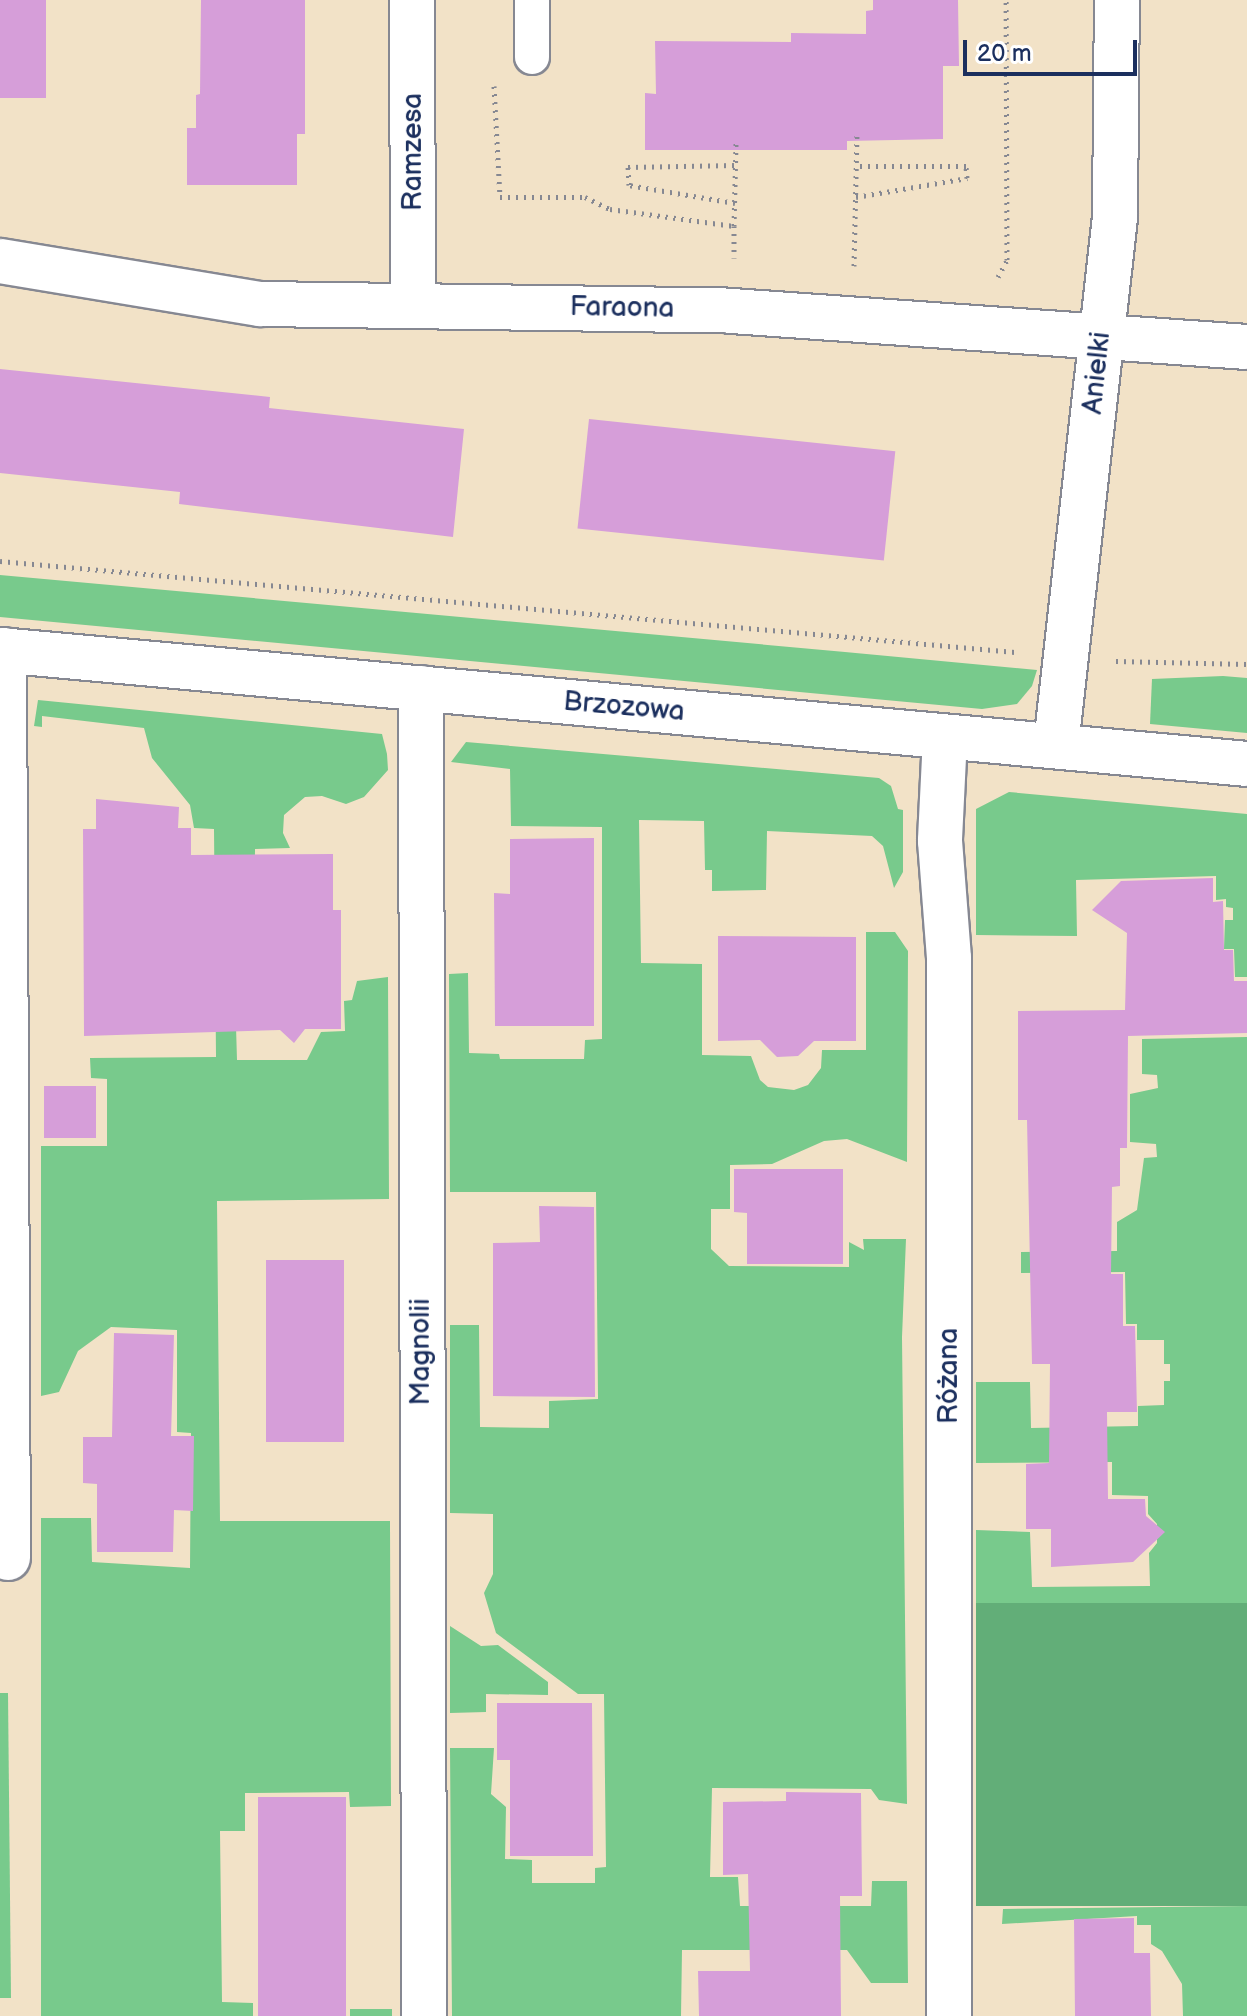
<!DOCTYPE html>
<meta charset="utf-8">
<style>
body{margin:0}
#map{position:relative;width:1247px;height:2016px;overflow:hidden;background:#f2e2c7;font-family:"Balsamiq Sans",sans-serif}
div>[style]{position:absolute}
.green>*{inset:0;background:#78ca8c;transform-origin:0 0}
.forest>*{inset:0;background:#62ae78;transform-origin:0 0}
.building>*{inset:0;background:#d69ed9;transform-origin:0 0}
.path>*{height:5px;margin-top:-2.5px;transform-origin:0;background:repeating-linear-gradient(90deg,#868892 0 2px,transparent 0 8px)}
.roads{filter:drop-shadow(2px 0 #868892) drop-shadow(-2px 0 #868892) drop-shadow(0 2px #868892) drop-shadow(0 -2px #868892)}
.service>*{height:34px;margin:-17px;padding:0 17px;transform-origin:17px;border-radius:17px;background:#fff}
.minor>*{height:44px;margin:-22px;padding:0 22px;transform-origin:22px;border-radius:22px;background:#fff}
.tertiary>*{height:44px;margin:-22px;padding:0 22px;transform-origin:22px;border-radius:22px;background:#fff}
span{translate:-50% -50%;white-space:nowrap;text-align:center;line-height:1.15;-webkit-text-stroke:6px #fff;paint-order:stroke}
.street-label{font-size:28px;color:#1b2f5e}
.scale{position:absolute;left:963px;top:40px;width:174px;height:36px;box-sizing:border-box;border:4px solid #1b2f5e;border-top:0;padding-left:10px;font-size:24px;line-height:28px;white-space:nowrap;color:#1b2f5e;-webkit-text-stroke:6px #fff;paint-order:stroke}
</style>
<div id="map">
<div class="green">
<i style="clip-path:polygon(0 575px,845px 652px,1037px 670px,1032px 686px,1017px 704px,982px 709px,0 617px)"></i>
<i style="clip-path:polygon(1223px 676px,1247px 678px,1247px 733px,1150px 724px,1152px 679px)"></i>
<i style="clip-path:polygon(38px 700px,382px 734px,387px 754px,388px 770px,364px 797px,346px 804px,322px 796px,305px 797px,284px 815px,283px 833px,290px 848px,255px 849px,254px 945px,236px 1026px,237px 1060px,307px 1060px,321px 1032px,345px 1031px,344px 1001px,352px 1000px,357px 981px,388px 977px,389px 1199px,217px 1201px,220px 1521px,390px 1521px,391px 1806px,350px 1807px,349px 1792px,245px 1793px,245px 1831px,220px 1831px,222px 2002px,253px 2003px,253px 2016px,41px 2016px,41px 1518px,91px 1518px,92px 1562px,190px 1568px,191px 1433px,177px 1432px,177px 1330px,111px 1327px,78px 1351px,59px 1392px,41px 1396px,41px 1146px,107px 1146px,107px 1079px,91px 1078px,90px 1058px,216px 1057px,214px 829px,194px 828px,190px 805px,152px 758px,144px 728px,42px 716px,42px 727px,34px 726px)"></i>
<i style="clip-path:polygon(466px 742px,879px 778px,891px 786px,898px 809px,903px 810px,903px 872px,894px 888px,883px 846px,872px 836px,767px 831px,766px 890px,712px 891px,712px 870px,705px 870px,704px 821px,639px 820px,641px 963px,702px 964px,702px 1055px,751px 1056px,760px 1080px,768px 1087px,794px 1090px,808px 1085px,821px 1068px,822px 1050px,866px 1050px,866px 932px,895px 932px,908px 951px,907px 1162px,847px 1139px,824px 1141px,772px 1164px,730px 1165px,730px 1209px,711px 1209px,711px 1249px,729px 1266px,849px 1267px,849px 1242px,864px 1250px,863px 1239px,906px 1239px,902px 1337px,907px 1804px,879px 1800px,871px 1789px,712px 1788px,710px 1877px,738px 1877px,740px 1906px,871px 1906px,872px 1881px,907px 1881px,908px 1983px,871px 1983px,847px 1950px,682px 1950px,681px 2016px,452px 2016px,450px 1748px,494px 1748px,491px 1794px,506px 1807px,505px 1859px,532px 1860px,532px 1883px,595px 1883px,595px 1868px,606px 1867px,604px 1694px,578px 1694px,496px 1633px,484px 1593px,493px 1574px,493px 1514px,450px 1513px,450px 1325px,479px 1325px,480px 1427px,549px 1428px,549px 1401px,598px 1399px,596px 1192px,450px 1192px,449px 974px,468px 973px,469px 1053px,499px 1054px,500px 1059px,584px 1059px,585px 1040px,602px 1039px,602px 827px,511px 826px,510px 769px,451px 762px)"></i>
<i style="clip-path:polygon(1009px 792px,1247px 814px,1247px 977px,1235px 977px,1234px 949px,1224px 949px,1225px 920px,1233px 920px,1233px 908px,1226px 907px,1226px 899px,1216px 900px,1216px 876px,1076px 880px,1077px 936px,976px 935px,976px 809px)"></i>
<i style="clip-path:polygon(1247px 1037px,1247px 1603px,976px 1605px,976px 1530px,1030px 1532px,1032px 1587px,1150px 1586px,1149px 1553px,1157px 1543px,1157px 1524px,1148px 1514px,1148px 1496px,1112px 1495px,1112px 1462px,976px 1463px,976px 1382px,1030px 1382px,1031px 1428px,1138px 1426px,1138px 1406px,1164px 1405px,1164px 1381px,1170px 1381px,1170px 1364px,1164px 1364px,1164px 1340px,1137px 1340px,1137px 1324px,1126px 1324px,1125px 1272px,1021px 1273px,1021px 1252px,1117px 1251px,1117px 1222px,1137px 1210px,1144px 1158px,1157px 1157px,1156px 1144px,1130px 1142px,1130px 1094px,1158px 1088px,1157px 1075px,1142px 1074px,1142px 1039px)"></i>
<i style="clip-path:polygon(450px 1626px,481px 1646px,498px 1645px,548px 1682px,548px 1695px,486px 1694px,486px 1712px,450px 1713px)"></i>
<i style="clip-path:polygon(0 1693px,8px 1693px,11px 1998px,0 1998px)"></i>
<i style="clip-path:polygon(1247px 1906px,1247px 2016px,1183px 2016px,1182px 1984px,1162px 1951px,1151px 1944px,1151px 1925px,1137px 1925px,1137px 1916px,1002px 1924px,1003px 1909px)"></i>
<i style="left:350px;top:2009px;width:42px;height:7px"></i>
</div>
<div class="forest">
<i style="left:1247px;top:1603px;width:303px;height:271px;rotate:90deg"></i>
</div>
<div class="building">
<i style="left:0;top:0;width:46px;height:98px"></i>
<i style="clip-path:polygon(201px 0,305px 0,305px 134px,297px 134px,297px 185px,187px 185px,187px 128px,196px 128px,196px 95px,200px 94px)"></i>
<i style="clip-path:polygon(873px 0,958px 0,959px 66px,943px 66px,943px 139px,847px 141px,847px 150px,645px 150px,645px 93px,656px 94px,655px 41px,791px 42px,791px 33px,866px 34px,866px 11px,873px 10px)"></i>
<i style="clip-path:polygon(0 369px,270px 397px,269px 408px,464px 429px,453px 537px,179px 504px,180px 492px,0 473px)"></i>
<i style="left:589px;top:419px;width:308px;height:110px;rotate:6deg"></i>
<i style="clip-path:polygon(96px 799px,179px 807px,178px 828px,191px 828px,191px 855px,333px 854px,333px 910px,341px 910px,341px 1029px,305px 1029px,294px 1043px,280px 1030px,84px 1036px,83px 829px,96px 829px)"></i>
<i style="clip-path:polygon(594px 838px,594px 1026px,495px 1026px,494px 893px,510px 894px,510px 839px)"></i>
<i style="clip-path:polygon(1213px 878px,1213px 902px,1223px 901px,1224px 950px,1233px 950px,1234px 981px,1247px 981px,1247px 1033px,1128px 1036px,1127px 1148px,1120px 1148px,1120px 1186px,1112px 1187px,1111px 1274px,1123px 1274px,1123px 1326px,1135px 1326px,1137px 1412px,1107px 1412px,1108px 1499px,1145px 1499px,1146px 1516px,1165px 1532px,1133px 1562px,1051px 1567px,1051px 1529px,1026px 1529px,1026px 1464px,1049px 1463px,1050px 1364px,1032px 1364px,1027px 1120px,1018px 1120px,1018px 1011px,1125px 1010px,1127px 933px,1092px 910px,1121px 881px)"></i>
<i style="clip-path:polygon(718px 936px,856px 937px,856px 1041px,814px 1041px,798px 1056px,777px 1057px,760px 1040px,718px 1041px)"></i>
<i style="left:44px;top:1086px;width:52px;height:52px"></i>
<i style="clip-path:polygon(734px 1169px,843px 1169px,843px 1264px,747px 1264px,747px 1213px,734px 1212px)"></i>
<i style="clip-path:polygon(539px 1206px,594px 1207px,595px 1397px,493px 1396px,493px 1243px,540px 1242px)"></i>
<i style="left:344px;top:1260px;width:182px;height:78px;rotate:90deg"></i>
<i style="clip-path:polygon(114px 1333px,174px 1335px,171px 1436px,194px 1436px,193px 1511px,174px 1510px,173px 1552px,97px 1552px,97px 1484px,83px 1483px,83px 1437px,112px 1437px)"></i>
<i style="clip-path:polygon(497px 1703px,592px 1703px,593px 1856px,510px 1856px,510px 1760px,497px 1760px)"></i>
<i style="clip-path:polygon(786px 1792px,861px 1793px,862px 1896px,840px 1896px,841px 2016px,699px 2016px,698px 1971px,750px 1971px,748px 1874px,723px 1875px,723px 1802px,786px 1801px)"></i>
<i style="left:258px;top:1797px;width:88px;height:219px"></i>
<i style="clip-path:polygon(1134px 1918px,1134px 1953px,1150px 1953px,1151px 2016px,1075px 2016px,1074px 1919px)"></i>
</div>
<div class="path">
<i style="left:494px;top:86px;width:111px;rotate:86.9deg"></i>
<i style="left:500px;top:197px;width:85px"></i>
<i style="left:585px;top:197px;width:28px;rotate:26deg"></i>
<i style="left:610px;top:209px;width:125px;rotate:7.8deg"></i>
<i style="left:734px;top:226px;width:32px;rotate:90deg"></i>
<i style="left:856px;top:197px;width:113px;rotate:-9.7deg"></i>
<i style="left:967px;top:178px;width:12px;rotate:-95deg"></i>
<i style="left:966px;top:166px;width:109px;rotate:180deg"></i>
<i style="left:735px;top:203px;width:108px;rotate:-170.4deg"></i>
<i style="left:629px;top:185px;width:18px;rotate:-93deg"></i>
<i style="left:628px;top:167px;width:108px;rotate:-1.1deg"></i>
<i style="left:734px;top:226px;width:84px;rotate:-88.6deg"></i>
<i style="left:854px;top:266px;width:132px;rotate:-88.7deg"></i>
<i style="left:998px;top:277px;width:19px;rotate:-62deg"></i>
<i style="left:1007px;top:260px;width:260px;rotate:-90.2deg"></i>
<i style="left:0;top:561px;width:1019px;rotate:5.12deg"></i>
<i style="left:1116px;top:661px;width:131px;rotate:1.3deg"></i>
</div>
<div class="roads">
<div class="service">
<i style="left:532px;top:0;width:57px;rotate:90deg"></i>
</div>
<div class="minor">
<i style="left:412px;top:0;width:305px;rotate:89.8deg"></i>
<i style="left:0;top:261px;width:264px;rotate:9.4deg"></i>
<i style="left:260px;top:304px;width:472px;rotate:0.8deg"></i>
<i style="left:732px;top:311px;width:516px;rotate:4deg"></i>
<i style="left:4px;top:650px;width:908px;rotate:89.75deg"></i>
<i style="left:421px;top:688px;width:1328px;rotate:89.87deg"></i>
<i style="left:945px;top:737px;width:104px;rotate:92.8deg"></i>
<i style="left:940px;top:841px;width:117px;rotate:85.6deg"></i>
<i style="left:949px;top:958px;width:1058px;rotate:90deg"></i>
<i style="left:1056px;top:745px;width:531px;rotate:-83.62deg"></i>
<i style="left:1115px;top:217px;width:217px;rotate:-89.5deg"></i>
</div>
<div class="tertiary">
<i style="left:0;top:650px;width:1252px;rotate:5.22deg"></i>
</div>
</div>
<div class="street-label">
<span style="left:413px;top:152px;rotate:-90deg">Ramzesa</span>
<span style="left:622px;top:308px;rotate:1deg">Faraona</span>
<span style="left:1097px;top:373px;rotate:-84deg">Anielki</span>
<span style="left:624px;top:707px;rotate:5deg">Brzozowa</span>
<span style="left:421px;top:1352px;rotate:-90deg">Magnolii</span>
<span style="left:949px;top:1376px;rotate:-90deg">Różana</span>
</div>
<div class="scale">20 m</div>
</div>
